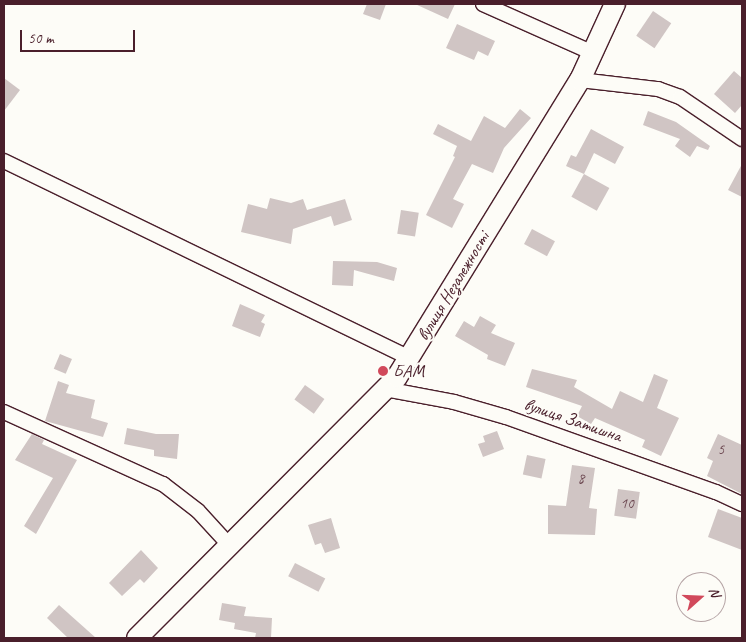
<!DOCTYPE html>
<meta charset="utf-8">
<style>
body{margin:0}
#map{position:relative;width:746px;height:642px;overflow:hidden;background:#fdfcf7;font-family:Caveat,sans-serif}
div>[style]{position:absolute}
.building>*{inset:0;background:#d0c5c4;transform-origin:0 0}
.roads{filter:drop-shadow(1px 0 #4a1f2b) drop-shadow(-1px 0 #4a1f2b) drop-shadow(0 1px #4a1f2b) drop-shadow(0 -1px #4a1f2b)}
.street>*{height:14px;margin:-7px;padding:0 7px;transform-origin:7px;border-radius:7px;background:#fdfcf7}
.secondary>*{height:20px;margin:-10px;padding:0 10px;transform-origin:10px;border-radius:10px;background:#fdfcf7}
.dots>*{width:14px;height:14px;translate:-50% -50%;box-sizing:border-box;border:2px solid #fdfcf7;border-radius:50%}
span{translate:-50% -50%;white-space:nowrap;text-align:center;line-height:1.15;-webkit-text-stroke:4px #fdfcf7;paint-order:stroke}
.number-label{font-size:15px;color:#6c4851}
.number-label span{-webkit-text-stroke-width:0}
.street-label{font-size:18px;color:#4a1f2b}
.poi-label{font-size:18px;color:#4a1f2b}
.left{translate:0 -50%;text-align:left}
.frame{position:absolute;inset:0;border:5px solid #4a1f2b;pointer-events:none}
.north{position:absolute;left:676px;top:572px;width:50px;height:50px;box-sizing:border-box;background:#fdfcf7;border:1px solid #b5a4a5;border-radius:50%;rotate:70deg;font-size:14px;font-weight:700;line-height:20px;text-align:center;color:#4a1f2b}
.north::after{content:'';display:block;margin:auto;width:18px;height:22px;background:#d1495b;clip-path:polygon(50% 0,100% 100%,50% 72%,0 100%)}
.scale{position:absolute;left:20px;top:30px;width:115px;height:22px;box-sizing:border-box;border:2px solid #4a1f2b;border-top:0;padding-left:6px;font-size:15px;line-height:18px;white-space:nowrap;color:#4a1f2b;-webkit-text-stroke:4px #fdfcf7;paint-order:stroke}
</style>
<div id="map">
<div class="building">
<i style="clip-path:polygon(367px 4px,386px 4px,380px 20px,363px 14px)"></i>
<i style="clip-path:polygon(415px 4px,455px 4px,448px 19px)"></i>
<i style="left:653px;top:11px;width:22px;height:30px;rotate:34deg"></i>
<i style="clip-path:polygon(457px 24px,495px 41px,488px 56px,478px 51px,474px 60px,446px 48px)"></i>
<i style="clip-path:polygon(734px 71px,742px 78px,742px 105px,735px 113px,714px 94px)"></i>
<i style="clip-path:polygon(4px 78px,20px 90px,4px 111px)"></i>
<i style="clip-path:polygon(520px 109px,531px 118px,504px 148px,493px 173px,472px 164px,453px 199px,464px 204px,452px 228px,426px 215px,455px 157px,453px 156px,457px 146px,433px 134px,438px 124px,471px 141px,484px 116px,505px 128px)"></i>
<i style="clip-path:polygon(648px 111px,676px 122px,710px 146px,708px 150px,697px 146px,690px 157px,675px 146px,680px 139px,643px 125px)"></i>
<i style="clip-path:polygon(591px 129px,624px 147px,615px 164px,594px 153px,584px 174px,566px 166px,571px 155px,576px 157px)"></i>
<i style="clip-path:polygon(742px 164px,742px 197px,728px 190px)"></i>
<i style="left:584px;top:174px;width:29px;height:26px;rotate:29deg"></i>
<i style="clip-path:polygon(270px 198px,291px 203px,303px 199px,307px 210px,345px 199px,352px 220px,334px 226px,331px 216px,293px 229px,291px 244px,241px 232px,248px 204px,267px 209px)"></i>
<i style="left:401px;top:210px;width:18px;height:24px;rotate:9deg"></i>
<i style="left:532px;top:229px;width:26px;height:17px;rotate:28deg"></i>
<i style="clip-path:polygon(333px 261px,377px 262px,397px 268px,394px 281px,354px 270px,353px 286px,332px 285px)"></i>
<i style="clip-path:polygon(240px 304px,265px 315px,261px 322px,265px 324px,260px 337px,232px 326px)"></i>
<i style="clip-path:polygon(480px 316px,496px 325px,491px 333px,515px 343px,505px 366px,487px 359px,488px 355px,455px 336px,464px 321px,474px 327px)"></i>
<i style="left:60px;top:354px;width:13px;height:16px;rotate:23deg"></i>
<i style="clip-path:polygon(532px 369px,577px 380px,574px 387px,612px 409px,620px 391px,643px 402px,654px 374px,668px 380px,657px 408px,679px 418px,661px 456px,642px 447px,645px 440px,595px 418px,591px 424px,577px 416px,582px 406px,526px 387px)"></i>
<i style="clip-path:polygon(58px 381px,69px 385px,66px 393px,95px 400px,91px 418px,108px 423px,103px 437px,45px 421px)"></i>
<i style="left:305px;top:385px;width:24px;height:18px;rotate:36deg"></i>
<i style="clip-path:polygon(127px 428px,156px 434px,179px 434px,177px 459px,154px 456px,154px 450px,124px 444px)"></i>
<i style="clip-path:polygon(497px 431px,504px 449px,483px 457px,478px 444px,485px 442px,483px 436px)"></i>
<i style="clip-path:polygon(32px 434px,44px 440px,42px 444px,77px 460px,36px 534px,24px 526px,53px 478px,15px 460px)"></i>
<i style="clip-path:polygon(718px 434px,742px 445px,742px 494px,707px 476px,713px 461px,707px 458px)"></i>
<i style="left:527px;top:455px;width:19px;height:20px;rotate:12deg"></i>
<i style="clip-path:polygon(572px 465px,595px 468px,589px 508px,597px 509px,595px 535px,548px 534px,548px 505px,566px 506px)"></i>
<i style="left:618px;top:489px;width:22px;height:27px;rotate:8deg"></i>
<i style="clip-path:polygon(718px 509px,742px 518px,742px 550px,708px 537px)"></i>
<i style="clip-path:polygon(331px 518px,340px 548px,325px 553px,321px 543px,315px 545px,308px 525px)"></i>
<i style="clip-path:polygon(141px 550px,158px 568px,144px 583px,140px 579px,122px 596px,109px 583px)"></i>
<i style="left:295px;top:563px;width:34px;height:15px;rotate:27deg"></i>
<i style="clip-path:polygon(222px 603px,246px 607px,244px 616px,272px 618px,271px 638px,255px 638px,256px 633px,234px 629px,235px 623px,219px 620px)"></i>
<i style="clip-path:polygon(59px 605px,96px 638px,68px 638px,47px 618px)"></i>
</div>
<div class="roads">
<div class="street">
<i style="left:483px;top:4px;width:118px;rotate:24deg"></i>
<i style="left:580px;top:80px;width:79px;rotate:6.6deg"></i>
<i style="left:658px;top:89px;width:23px;rotate:20deg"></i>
<i style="left:680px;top:97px;width:75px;rotate:34.1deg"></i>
<i style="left:4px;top:161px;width:450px;rotate:25.9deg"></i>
<i style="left:385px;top:389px;width:70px;rotate:10.7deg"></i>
<i style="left:454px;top:402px;width:54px;rotate:16.1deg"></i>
<i style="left:506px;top:417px;width:223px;rotate:19.7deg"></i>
<i style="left:716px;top:492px;width:29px;rotate:25deg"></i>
<i style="left:4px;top:412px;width:175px;rotate:24.4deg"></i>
<i style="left:163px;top:484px;width:44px;rotate:37.6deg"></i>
<i style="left:198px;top:511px;width:49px;rotate:47.5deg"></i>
</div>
<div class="secondary">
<i style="left:137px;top:638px;width:368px;rotate:-45.1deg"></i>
<i style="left:397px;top:377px;width:349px;rotate:-58.4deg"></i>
<i style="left:580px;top:80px;width:84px;rotate:-65.3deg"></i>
</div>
</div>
<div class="dots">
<i style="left:383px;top:371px;background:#d1495b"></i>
</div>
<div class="number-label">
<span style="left:721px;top:450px">5</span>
<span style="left:581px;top:479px">8</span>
<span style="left:627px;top:504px">10</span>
</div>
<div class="street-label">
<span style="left:453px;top:286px;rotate:-59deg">вулиця Незалежності</span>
<span style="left:573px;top:420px;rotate:19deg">вулиця Затишна</span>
</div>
<div class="poi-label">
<span class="left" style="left:393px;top:371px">БАМ</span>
</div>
<div class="frame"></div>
<div class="north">N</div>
<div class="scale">50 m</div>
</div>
